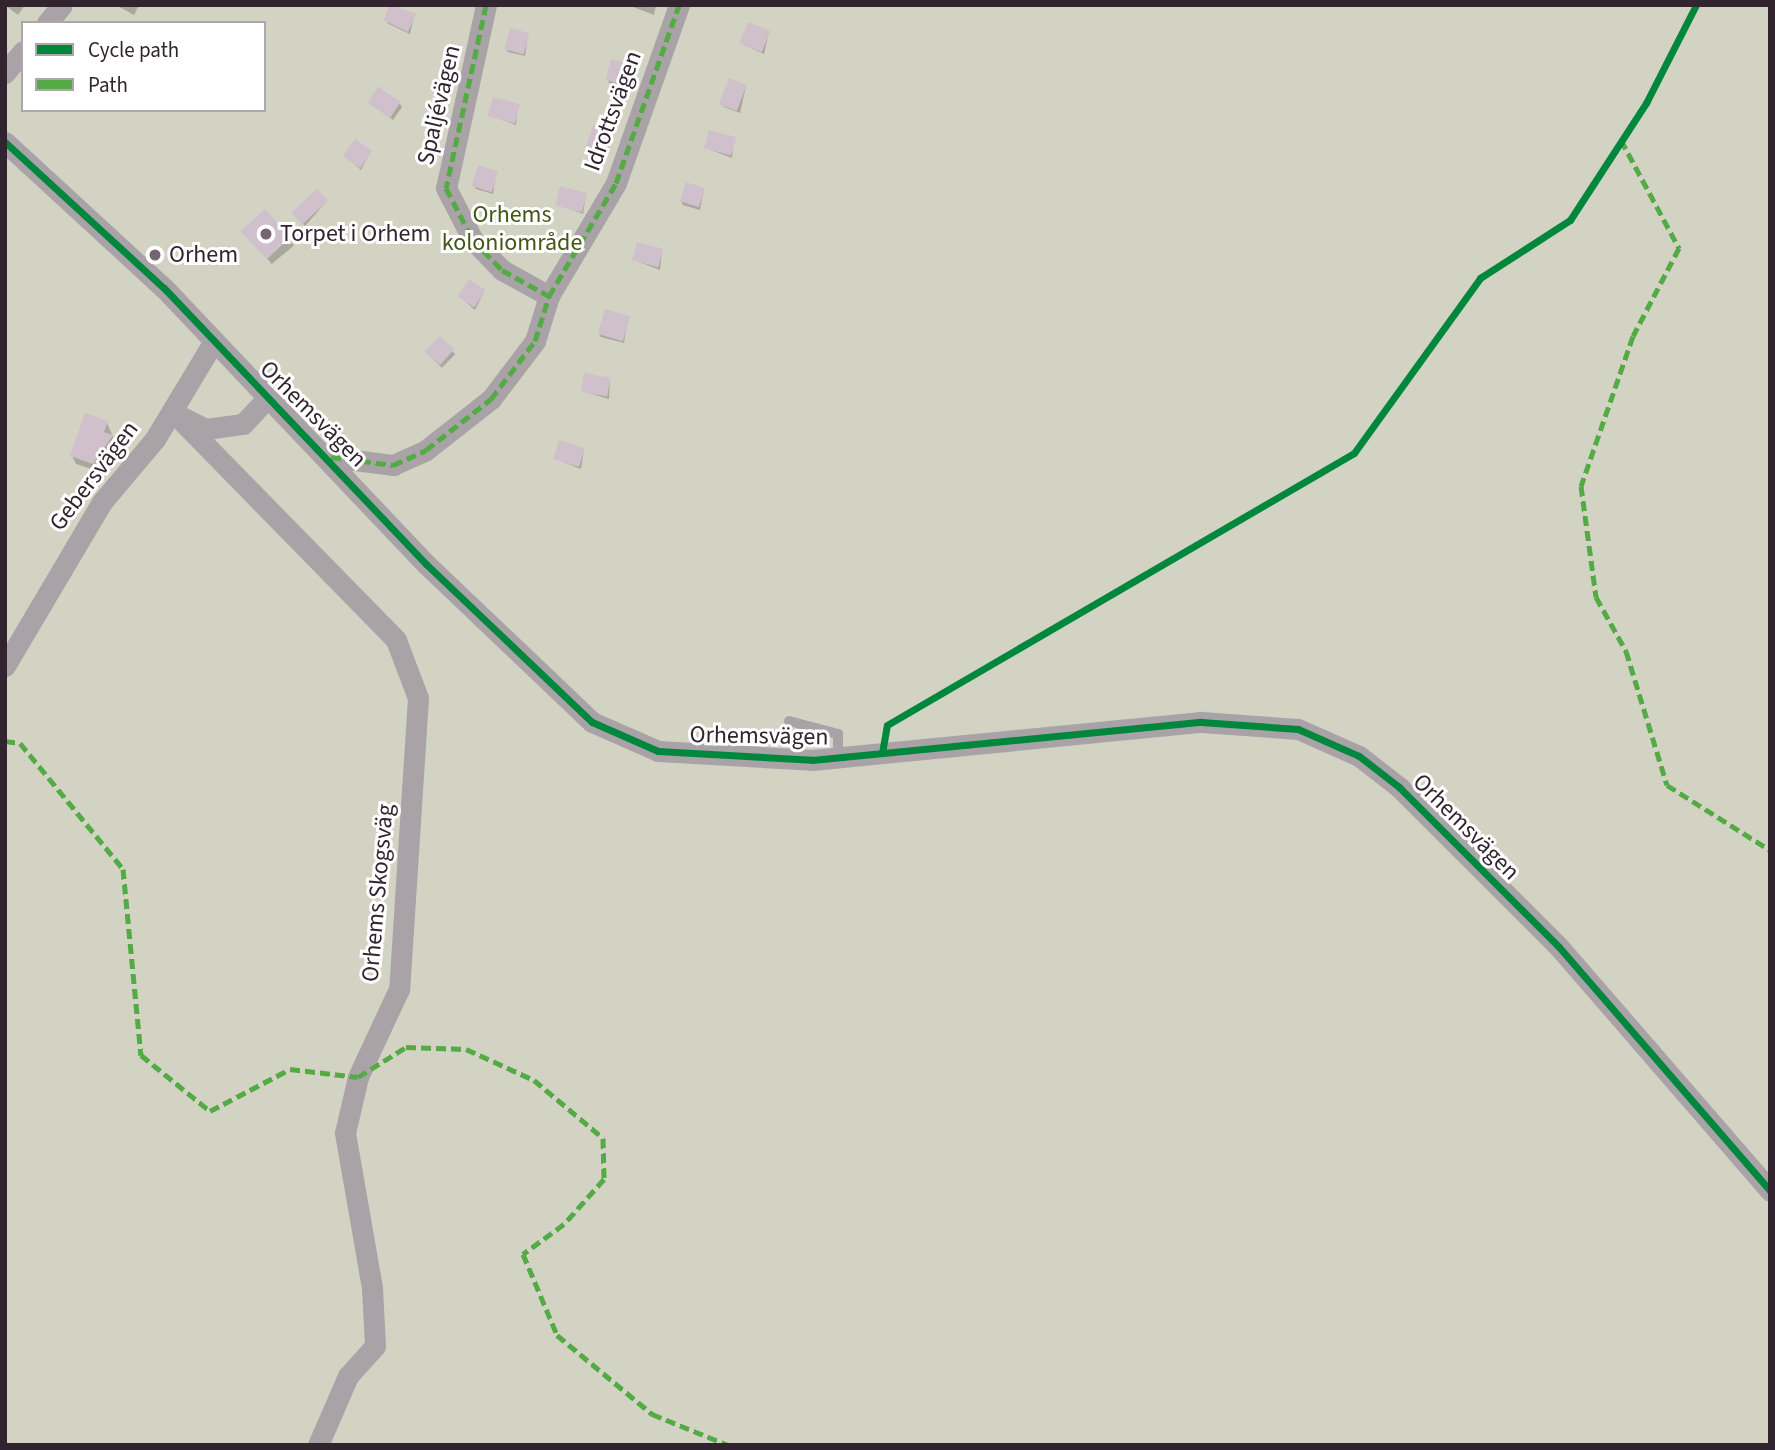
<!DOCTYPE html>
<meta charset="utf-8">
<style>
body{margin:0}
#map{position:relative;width:1775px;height:1450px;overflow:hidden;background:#efdeec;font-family:"Source Sans 3",sans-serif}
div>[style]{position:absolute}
.green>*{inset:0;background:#d2d3c3}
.shadow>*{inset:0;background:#0003;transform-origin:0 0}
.building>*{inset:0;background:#cfc0cc;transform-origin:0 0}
.service>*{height:10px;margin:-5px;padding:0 5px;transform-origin:5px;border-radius:5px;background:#a9a3a8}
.minor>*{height:21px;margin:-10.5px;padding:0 10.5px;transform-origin:10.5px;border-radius:10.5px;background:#a9a3a8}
.quiet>*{height:5px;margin-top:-2.5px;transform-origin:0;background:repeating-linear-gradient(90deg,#54aa44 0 10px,transparent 0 15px)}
.cycleway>*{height:7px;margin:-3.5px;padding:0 3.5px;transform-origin:3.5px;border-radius:3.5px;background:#00873e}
.dots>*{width:19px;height:19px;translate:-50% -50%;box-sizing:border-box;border:4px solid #fff;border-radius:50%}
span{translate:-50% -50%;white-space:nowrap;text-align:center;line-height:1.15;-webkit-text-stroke:6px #fff;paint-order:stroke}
.street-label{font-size:24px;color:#31242e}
.park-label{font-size:24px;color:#435617}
.poi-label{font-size:24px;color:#31242e}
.left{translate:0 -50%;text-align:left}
.frame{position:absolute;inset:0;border:7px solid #31242e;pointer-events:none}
.legend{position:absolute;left:21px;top:21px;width:245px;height:91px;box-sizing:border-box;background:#fff;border:2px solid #ada7ab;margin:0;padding:9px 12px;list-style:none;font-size:21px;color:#31242e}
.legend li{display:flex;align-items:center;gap:14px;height:35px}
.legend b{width:35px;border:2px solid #ada7ab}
</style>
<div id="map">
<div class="green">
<i style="clip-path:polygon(evenodd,5px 5px,1770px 5px,1770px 1445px,5px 1445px,5px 5px,23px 23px,264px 23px,264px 110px,23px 110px,23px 23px)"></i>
</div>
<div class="shadow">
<i style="clip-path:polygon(5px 5px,25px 5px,18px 15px)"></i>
<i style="clip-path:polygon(116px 5px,139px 5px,134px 15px)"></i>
<i style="clip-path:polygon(392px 5px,414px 16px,410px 34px,387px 23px)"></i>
<i style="clip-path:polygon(628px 5px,656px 5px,654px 15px)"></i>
<i style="clip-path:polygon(769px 32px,764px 54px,742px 44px)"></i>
<i style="clip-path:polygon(528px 35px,525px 56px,508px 52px,506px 49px)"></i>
<i style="clip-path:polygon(630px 66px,627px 87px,609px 83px,608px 80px)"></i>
<i style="clip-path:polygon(746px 86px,740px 113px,724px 107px,722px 104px)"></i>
<i style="clip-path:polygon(370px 103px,400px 104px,402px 107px,393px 120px)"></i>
<i style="clip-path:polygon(518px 106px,516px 125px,490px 115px)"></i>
<i style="clip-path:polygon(611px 133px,608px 154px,591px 149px,589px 145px)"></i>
<i style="clip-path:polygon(734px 139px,732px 158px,706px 148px)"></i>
<i style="clip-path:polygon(370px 152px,361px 170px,345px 156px)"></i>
<i style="clip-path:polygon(496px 172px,493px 194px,476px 189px,474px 185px)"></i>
<i style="clip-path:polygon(704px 189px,700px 210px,683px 205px,681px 201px)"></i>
<i style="clip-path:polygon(586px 195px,583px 214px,557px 204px)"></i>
<i style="clip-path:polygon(326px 202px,305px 226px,296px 216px)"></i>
<i style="left:265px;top:211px;width:45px;height:29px;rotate:50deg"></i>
<i style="clip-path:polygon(662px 251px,660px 270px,634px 260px)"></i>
<i style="clip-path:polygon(484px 292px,475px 310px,459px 296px)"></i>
<i style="clip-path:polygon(628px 318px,624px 343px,601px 337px,599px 334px)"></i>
<i style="left:439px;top:338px;width:23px;height:19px;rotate:45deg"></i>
<i style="clip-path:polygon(610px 380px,609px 399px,582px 391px)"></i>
<i style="clip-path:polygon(107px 423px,116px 444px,112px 456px,103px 453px,97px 471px,76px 464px,72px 456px)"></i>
<i style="clip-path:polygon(584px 449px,581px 469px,555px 459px)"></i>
</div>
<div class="building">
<i style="clip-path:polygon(390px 5px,416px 14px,408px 32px,383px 20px)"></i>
<i style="left:748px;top:22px;width:24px;height:23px;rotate:22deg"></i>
<i style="left:510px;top:28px;width:20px;height:22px;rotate:15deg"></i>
<i style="left:611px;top:59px;width:21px;height:22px;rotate:14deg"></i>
<i style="left:729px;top:78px;width:19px;height:28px;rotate:21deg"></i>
<i style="left:378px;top:87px;width:27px;height:19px;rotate:33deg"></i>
<i style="left:493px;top:97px;width:28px;height:20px;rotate:15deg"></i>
<i style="left:593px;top:125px;width:21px;height:22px;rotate:17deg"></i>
<i style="left:709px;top:130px;width:28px;height:19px;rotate:15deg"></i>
<i style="left:355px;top:139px;width:21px;height:21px;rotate:35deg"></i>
<i style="left:478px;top:165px;width:21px;height:22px;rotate:17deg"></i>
<i style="left:686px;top:182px;width:20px;height:20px;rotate:18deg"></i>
<i style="left:560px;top:186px;width:28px;height:20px;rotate:15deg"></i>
<i style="left:317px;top:189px;width:16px;height:35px;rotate:47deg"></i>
<i style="left:265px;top:209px;width:38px;height:33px;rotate:47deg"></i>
<i style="left:637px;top:242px;width:27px;height:19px;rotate:15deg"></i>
<i style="left:469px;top:279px;width:20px;height:21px;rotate:33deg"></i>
<i style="left:605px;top:309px;width:26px;height:26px;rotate:16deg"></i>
<i style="left:439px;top:336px;width:20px;height:21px;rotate:41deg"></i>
<i style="left:584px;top:373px;width:27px;height:19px;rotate:10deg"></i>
<i style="clip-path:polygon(85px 413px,108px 421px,104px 432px,113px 435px,93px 464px,70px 456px)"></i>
<i style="left:559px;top:440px;width:27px;height:20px;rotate:17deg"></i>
</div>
<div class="service">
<i style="left:789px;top:721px;width:51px;rotate:14.9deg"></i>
<i style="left:838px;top:734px;width:24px;rotate:90deg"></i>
</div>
<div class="minor">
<i style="left:486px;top:5px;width:187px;rotate:102.3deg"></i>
<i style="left:446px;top:188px;width:59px;rotate:62.6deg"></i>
<i style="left:473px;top:240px;width:42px;rotate:46deg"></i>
<i style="left:502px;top:270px;width:54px;rotate:29deg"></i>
<i style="left:47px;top:23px;width:23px;rotate:-50deg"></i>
<i style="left:5px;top:73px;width:28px;rotate:-51deg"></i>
<i style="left:5px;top:142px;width:216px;rotate:42.6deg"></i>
<i style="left:164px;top:288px;width:381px;rotate:46.5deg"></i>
<i style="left:426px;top:564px;width:229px;rotate:43.6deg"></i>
<i style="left:592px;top:722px;width:72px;rotate:23.7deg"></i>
<i style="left:658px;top:751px;width:154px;rotate:3.3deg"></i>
<i style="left:812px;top:760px;width:391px;rotate:-5.6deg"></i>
<i style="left:1201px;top:722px;width:97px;rotate:4.1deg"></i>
<i style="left:1298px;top:729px;width:67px;rotate:23.9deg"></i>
<i style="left:1359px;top:756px;width:51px;rotate:37.8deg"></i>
<i style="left:1399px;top:787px;width:226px;rotate:45deg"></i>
<i style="left:1559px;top:947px;width:323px;rotate:49.1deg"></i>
<i style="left:173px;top:412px;width:319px;rotate:45.6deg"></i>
<i style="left:396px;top:640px;width:62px;rotate:69.2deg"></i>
<i style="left:418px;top:698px;width:292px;rotate:93.7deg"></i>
<i style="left:399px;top:989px;width:97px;rotate:115deg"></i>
<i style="left:358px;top:1077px;width:57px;rotate:103.1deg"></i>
<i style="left:345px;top:1133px;width:157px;rotate:80.1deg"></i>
<i style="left:372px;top:1288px;width:58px;rotate:87deg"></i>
<i style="left:375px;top:1346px;width:40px;rotate:132deg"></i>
<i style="left:348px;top:1376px;width:75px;rotate:113.5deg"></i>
<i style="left:184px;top:418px;width:25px;rotate:27deg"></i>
<i style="left:206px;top:429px;width:37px;rotate:-8deg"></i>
<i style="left:243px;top:424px;width:35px;rotate:-47deg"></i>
<i style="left:331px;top:457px;width:63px;rotate:7.4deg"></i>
<i style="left:393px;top:465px;width:36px;rotate:-24deg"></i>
<i style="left:426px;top:450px;width:83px;rotate:-38.1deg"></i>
<i style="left:491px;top:399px;width:73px;rotate:-52.8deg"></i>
<i style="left:535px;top:341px;width:47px;rotate:-72.7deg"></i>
<i style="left:549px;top:296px;width:131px;rotate:-59.3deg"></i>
<i style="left:616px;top:183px;width:189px;rotate:-70.5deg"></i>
<i style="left:5px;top:666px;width:191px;rotate:-59.4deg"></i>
<i style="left:102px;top:502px;width:82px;rotate:-49.9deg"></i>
<i style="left:155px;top:439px;width:114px;rotate:-59deg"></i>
</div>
<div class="quiet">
<i style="left:486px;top:5px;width:187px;rotate:102.3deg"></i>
<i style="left:446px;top:188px;width:59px;rotate:62.6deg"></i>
<i style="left:473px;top:240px;width:42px;rotate:46deg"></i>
<i style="left:502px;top:270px;width:54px;rotate:29deg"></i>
<i style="left:1621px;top:140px;width:123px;rotate:61.8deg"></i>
<i style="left:1679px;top:248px;width:99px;rotate:117.6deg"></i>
<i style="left:1633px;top:336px;width:159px;rotate:109.1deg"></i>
<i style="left:1581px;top:486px;width:112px;rotate:82.3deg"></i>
<i style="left:1596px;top:597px;width:62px;rotate:60.9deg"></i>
<i style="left:1626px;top:651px;width:140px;rotate:73deg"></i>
<i style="left:1667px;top:785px;width:122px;rotate:32.3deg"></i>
<i style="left:331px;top:457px;width:63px;rotate:7.4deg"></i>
<i style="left:393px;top:465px;width:36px;rotate:-24deg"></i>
<i style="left:426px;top:450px;width:83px;rotate:-38.1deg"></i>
<i style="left:491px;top:399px;width:73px;rotate:-52.8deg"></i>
<i style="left:535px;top:341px;width:47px;rotate:-72.7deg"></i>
<i style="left:549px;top:296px;width:131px;rotate:-59.3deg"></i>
<i style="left:616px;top:183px;width:189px;rotate:-70.5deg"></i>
<i style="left:5px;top:741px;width:15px;rotate:8deg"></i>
<i style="left:20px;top:743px;width:163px;rotate:50.7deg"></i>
<i style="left:123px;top:869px;width:187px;rotate:84.5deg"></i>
<i style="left:141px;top:1055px;width:89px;rotate:39.1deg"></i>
<i style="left:210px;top:1111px;width:90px;rotate:-27.7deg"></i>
<i style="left:290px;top:1069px;width:68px;rotate:6.7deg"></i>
<i style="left:358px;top:1077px;width:57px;rotate:-32deg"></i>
<i style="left:406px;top:1047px;width:60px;rotate:1.9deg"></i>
<i style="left:466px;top:1049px;width:75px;rotate:24.5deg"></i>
<i style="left:534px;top:1080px;width:90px;rotate:40deg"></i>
<i style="left:603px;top:1138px;width:41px;rotate:88.6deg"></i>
<i style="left:604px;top:1179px;width:60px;rotate:131.6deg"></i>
<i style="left:564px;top:1224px;width:51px;rotate:143.8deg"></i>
<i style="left:523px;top:1254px;width:88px;rotate:67.2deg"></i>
<i style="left:557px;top:1335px;width:124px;rotate:39.7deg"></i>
<i style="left:652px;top:1414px;width:82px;rotate:22.2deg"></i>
</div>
<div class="cycleway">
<i style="left:5px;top:142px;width:216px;rotate:42.6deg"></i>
<i style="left:164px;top:288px;width:381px;rotate:46.5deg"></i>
<i style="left:426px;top:564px;width:229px;rotate:43.6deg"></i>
<i style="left:592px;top:722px;width:72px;rotate:23.7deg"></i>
<i style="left:658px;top:751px;width:154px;rotate:3.3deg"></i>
<i style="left:812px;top:760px;width:391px;rotate:-5.6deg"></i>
<i style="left:1201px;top:722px;width:97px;rotate:4.1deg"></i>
<i style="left:1298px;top:729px;width:67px;rotate:23.9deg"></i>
<i style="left:1359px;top:756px;width:51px;rotate:37.8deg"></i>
<i style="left:1399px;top:787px;width:226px;rotate:45deg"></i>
<i style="left:1559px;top:947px;width:323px;rotate:49.1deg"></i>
<i style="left:882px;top:753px;width:28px;rotate:-80deg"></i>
<i style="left:887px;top:725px;width:540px;rotate:-30.22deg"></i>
<i style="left:1354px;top:453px;width:216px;rotate:-54.2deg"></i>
<i style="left:1480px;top:278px;width:107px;rotate:-32.8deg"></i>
<i style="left:1570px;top:220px;width:140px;rotate:-57deg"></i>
<i style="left:1646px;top:103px;width:110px;rotate:-63deg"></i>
</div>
<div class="dots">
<i style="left:266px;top:234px;background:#746570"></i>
<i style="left:155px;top:255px;background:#746570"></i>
</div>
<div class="street-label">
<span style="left:439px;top:105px;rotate:-77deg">Spaljévägen</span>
<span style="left:613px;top:111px;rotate:-70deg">Idrottsvägen</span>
<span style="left:313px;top:414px;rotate:45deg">Orhemsvägen</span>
<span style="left:94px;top:476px;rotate:-53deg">Gebersvägen</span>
<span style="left:759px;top:736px;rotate:1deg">Orhemsvägen</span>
<span style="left:1466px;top:827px;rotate:45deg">Orhemsvägen</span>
<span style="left:378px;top:893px;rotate:-85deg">Orhems Skogsväg</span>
</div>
<div class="park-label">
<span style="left:512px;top:229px">Orhems<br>koloniområde</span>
</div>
<div class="poi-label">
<span class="left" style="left:280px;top:234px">Torpet i Orhem</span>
<span class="left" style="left:169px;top:255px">Orhem</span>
</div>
<div class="frame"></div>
<ul class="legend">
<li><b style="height:9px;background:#00873e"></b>Cycle path</li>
<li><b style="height:9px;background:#54aa44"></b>Path</li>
</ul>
</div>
